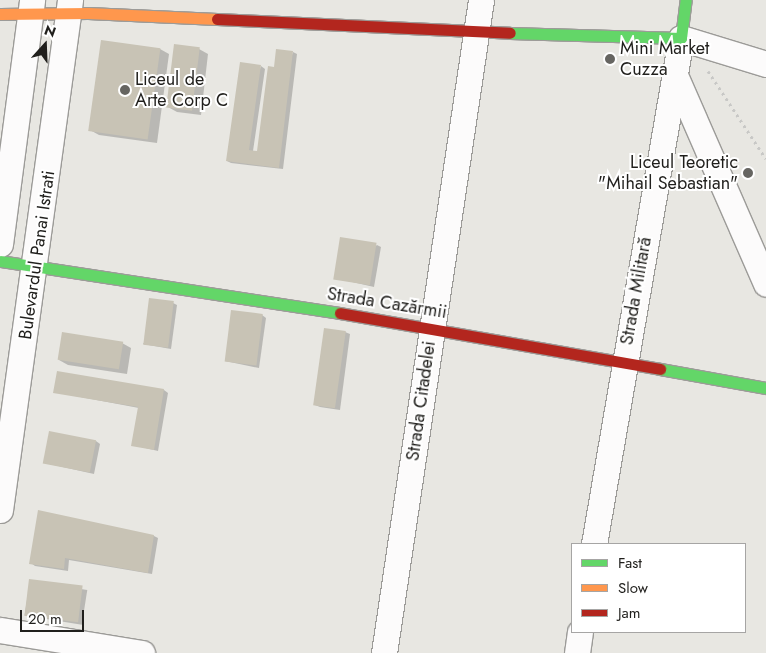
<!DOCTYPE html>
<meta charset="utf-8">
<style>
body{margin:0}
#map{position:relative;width:766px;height:653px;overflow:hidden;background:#e8e7e2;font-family:Jost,sans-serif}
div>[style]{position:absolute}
.shadow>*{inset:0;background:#0003;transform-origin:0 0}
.building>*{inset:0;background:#c8c3b5;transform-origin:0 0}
.path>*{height:3px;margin-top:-1.5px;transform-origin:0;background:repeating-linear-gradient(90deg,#c8c8c6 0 2.5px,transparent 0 6.5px)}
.roads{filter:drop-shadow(1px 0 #9c9b98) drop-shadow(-1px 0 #9c9b98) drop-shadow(0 1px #9c9b98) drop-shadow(0 -1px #9c9b98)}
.street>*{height:25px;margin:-12.5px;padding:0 12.5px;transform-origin:12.5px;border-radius:12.5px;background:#fcfbfb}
.fast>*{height:11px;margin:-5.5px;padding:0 5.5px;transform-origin:5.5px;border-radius:5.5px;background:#63d668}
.slow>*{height:11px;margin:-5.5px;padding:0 5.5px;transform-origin:5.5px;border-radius:5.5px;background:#ff974d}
.jam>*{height:11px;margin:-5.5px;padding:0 5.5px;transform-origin:5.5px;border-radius:5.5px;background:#b3261e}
.dots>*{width:14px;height:14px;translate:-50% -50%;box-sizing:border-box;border:2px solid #fff;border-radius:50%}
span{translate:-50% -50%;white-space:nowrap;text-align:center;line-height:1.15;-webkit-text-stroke:4px #fff;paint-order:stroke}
.poi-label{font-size:18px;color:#201f1c}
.left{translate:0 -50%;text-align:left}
.right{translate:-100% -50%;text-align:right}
.street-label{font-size:18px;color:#201f1c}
.legend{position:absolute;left:571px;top:543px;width:175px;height:90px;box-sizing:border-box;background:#fff;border:1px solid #a6a5a4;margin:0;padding:6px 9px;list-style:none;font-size:15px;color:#201f1c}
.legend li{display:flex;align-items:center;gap:10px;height:25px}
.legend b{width:25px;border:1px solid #a6a5a4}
.north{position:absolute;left:20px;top:20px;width:50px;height:50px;-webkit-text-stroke:4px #fff;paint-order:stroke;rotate:20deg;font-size:14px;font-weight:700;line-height:20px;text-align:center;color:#201f1c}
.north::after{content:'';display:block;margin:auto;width:18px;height:22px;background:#201f1c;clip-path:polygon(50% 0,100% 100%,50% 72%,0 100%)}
.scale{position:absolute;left:20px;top:610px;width:64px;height:22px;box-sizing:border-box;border:2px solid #201f1c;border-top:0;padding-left:6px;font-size:15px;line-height:18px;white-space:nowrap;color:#201f1c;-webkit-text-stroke:4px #fff;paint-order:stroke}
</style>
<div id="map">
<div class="shadow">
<i style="clip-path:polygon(102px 41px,160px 49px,169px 54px,157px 143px,99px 135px,90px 130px)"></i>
<i style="clip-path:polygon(199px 49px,208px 54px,201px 115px,177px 112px,168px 107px)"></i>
<i style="clip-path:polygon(293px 52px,297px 54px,283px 169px,231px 163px,227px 161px,261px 66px,265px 69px,253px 151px,258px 152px)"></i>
<i style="clip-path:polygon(377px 245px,381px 247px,374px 287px,335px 278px)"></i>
<i style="clip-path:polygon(173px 303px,177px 305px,171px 349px,143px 344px)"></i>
<i style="clip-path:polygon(262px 315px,266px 318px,259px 368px,225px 361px)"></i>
<i style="clip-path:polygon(345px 332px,350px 334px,340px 410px,320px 407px,315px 405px)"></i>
<i style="clip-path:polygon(122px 343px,131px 348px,127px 374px,68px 365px,59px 360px)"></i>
<i style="clip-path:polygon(164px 390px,168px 393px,158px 451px,133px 445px,139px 408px,54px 392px)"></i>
<i style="clip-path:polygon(96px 441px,100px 444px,94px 474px,45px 463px)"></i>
<i style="clip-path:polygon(39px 512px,154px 536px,158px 538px,152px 574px,69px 560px,68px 571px,35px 566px,31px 563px)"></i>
<i style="left:30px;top:581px;width:58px;height:35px;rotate:9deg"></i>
</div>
<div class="building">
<i style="left:101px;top:40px;width:60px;height:92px;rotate:8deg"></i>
<i style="left:174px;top:44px;width:26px;height:64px;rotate:7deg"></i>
<i style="clip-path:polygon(276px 49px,293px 51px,279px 168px,226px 161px,240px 62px,261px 65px,249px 150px,257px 151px,268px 66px,274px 67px)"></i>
<i style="left:340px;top:237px;width:37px;height:43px;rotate:9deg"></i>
<i style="left:149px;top:298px;width:25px;height:47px;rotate:7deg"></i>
<i style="left:231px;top:310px;width:32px;height:52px;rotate:7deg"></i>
<i style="left:324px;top:328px;width:22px;height:78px;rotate:8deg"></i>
<i style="left:62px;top:332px;width:62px;height:28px;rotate:9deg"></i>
<i style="clip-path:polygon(57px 371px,164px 389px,154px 450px,131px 446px,138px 407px,53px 393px)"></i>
<i style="left:49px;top:431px;width:48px;height:33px;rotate:11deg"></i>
<i style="clip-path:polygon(38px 510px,154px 535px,148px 573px,65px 558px,64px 569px,29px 564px)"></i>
<i style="left:29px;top:579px;width:54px;height:37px;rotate:7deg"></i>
</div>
<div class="path">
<i style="left:708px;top:71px;width:105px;rotate:56.6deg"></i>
</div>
<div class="roads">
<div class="street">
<i style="left:674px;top:73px;width:230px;rotate:66.4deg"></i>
<i style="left:0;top:244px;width:246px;rotate:-82.5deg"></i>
<i style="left:0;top:510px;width:515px;rotate:-82.18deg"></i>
<i style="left:594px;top:544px;width:513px;rotate:-80.24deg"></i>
<i style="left:681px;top:38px;width:89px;rotate:17deg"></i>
<i style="left:0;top:630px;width:144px;rotate:9.2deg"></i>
<i style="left:384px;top:653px;width:660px;rotate:-81.55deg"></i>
<i style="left:577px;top:653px;width:21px;rotate:-82deg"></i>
</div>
<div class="fast">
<i style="left:510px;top:33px;width:171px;rotate:1.7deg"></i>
<i style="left:681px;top:38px;width:38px;rotate:-83deg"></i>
<i style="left:0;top:261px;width:344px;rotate:8.7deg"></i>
<i style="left:660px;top:369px;width:108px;rotate:10.2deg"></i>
</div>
<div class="slow">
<i style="left:0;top:14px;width:88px;rotate:-0.7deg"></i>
<i style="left:88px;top:13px;width:129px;rotate:2.7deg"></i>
</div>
<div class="jam">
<i style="left:217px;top:19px;width:293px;rotate:2.7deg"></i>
<i style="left:340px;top:313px;width:325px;rotate:9.9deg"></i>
</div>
</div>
<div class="dots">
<i style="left:610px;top:59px;background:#666561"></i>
<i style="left:125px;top:90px;background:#666561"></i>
<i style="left:748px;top:173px;background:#666561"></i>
</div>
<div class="poi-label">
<span class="left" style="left:620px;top:59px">Mini Market<br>Cuzza</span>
<span class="left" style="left:135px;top:90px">Liceul de<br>Arte Corp C</span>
<span class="right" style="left:738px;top:173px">Liceul Teoretic<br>"Mihail Sebastian"</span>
</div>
<div class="street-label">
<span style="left:37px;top:255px;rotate:-82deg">Bulevardul Panai Istrati</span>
<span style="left:636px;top:291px;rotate:-80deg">Strada Militară</span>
<span style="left:387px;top:303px;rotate:9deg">Strada Cazărmii</span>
<span style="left:421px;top:401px;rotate:-82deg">Strada Citadelei</span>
</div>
<ul class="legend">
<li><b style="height:6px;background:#63d668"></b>Fast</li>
<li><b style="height:6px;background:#ff974d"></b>Slow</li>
<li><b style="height:6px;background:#b3261e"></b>Jam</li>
</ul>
<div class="north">N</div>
<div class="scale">20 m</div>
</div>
